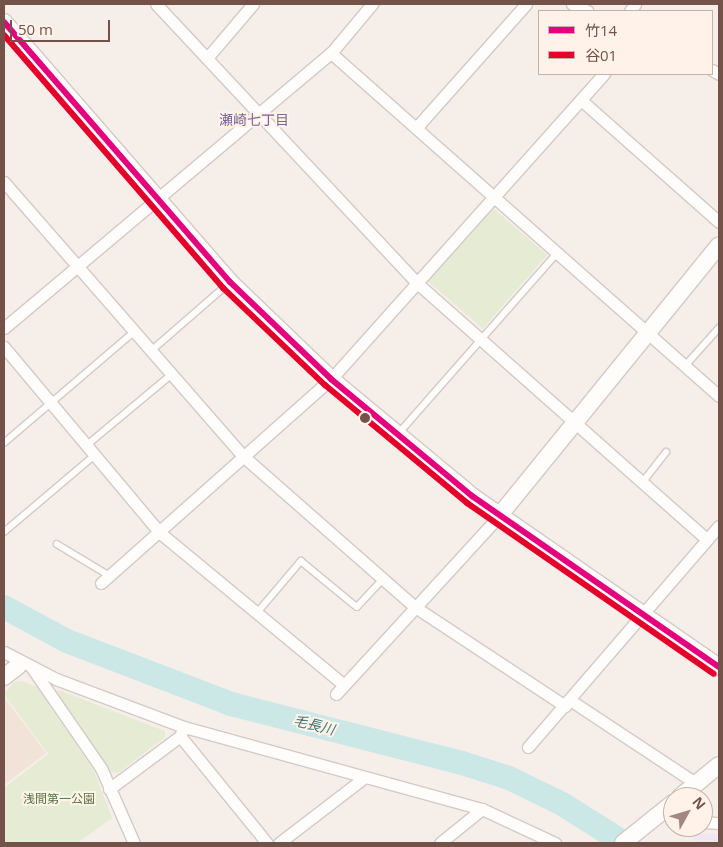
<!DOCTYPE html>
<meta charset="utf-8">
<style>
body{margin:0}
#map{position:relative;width:723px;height:847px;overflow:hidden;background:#f6efe9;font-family:"Open Sans","Noto Sans JP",sans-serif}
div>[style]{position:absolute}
.residential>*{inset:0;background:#f2e3d9}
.education>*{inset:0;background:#f0e7f1}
.green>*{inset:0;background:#e6ecd4;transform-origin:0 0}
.river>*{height:24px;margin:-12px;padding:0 12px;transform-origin:12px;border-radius:12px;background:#cbe8e6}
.roads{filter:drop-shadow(1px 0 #d4cac6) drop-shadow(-1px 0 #d4cac6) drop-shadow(0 1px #d4cac6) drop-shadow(0 -1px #d4cac6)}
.lane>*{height:5.5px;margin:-2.75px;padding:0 2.75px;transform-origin:2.75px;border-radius:2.75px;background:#fefdfc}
.street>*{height:11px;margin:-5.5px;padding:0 5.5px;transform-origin:5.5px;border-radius:5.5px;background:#fefdfc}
.secondary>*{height:16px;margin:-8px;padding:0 8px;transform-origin:8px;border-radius:8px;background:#fefdfc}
.bus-1>*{height:6px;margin:-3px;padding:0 3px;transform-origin:3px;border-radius:3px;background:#e5007d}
.bus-2>*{height:6px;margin:-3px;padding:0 3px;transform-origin:3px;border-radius:3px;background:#e4002b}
.dots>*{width:14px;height:14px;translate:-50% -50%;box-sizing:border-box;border:2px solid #fff3e9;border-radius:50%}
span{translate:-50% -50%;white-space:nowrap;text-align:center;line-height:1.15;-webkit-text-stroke:4px #fff3e9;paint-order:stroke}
.park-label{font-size:12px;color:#58743f}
.neighbourhood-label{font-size:14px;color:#7e6598}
.water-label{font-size:14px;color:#3d7979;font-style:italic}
.frame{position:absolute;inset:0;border:5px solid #745149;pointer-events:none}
.legend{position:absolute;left:538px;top:10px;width:175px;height:65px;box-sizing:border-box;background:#fff3e9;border:1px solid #c7b2a9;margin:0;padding:6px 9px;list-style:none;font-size:15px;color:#745149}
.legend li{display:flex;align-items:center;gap:10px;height:25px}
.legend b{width:25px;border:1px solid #c7b2a9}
.north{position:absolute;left:663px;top:787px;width:50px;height:50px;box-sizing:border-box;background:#fff3e9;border:1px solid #c7b2a9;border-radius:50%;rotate:51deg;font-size:14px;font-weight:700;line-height:20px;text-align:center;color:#745149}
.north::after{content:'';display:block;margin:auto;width:18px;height:22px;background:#a28881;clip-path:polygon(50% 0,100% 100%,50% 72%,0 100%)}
.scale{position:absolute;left:10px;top:20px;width:100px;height:22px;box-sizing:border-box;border:2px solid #745149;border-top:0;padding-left:6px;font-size:15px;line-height:18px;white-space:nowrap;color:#745149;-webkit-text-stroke:4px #fff3e9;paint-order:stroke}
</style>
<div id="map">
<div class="residential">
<i style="clip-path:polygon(4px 697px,46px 753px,4px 785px)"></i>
</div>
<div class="education">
<i style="clip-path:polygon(689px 833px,719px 834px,719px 843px,698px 843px)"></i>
</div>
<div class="green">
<i style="left:492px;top:207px;width:73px;height:98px;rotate:41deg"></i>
<i style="clip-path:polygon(22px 681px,37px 687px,94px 771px,112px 818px,77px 843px,4px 843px,4px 788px,48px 754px,4px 694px,14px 682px)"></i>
<i style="clip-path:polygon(59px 690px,165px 731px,165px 737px,118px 773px,111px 772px,57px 692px)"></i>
</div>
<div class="river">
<i style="left:4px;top:607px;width:72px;rotate:28.4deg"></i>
<i style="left:67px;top:641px;width:176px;rotate:21deg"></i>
<i style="left:231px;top:704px;width:238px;rotate:14.3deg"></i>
<i style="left:462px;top:763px;width:49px;rotate:17.7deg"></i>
<i style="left:509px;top:778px;width:61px;rotate:26.1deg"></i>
<i style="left:564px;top:805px;width:71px;rotate:32.3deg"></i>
</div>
<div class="roads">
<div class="lane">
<i style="left:151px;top:351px;width:102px;rotate:-41deg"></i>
<i style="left:685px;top:366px;width:51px;rotate:-48.2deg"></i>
<i style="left:399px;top:433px;width:240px;rotate:-48.7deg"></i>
<i style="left:4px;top:443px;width:171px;rotate:-40.5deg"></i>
<i style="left:87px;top:445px;width:109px;rotate:-39.8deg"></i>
<i style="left:642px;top:483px;width:39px;rotate:-52deg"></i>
<i style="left:4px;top:532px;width:119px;rotate:-40.2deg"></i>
<i style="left:57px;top:544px;width:62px;rotate:31.1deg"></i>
<i style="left:257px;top:613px;width:68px;rotate:-49.8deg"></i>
<i style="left:301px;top:561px;width:72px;rotate:39.4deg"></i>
<i style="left:357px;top:607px;width:38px;rotate:-47deg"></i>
</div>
<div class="street">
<i style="left:156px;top:4px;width:382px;rotate:46.9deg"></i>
<i style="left:417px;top:283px;width:387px;rotate:41.5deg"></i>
<i style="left:572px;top:4px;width:17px;rotate:24deg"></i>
<i style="left:630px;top:11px;width:9px;rotate:-54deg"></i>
<i style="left:331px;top:53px;width:518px;rotate:41.48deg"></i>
<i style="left:207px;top:58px;width:71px;rotate:-49.6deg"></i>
<i style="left:712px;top:70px;width:8px;rotate:30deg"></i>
<i style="left:581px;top:100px;width:184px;rotate:41.5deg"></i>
<i style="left:416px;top:128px;width:166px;rotate:-48.4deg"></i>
<i style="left:4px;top:182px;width:364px;rotate:48.9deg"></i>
<i style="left:243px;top:456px;width:229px;rotate:41.3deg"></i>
<i style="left:415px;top:607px;width:180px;rotate:33.4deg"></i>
<i style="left:4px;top:328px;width:427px;rotate:-40.1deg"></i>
<i style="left:331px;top:53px;width:64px;rotate:-50.1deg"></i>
<i style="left:4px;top:347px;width:241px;rotate:50deg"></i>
<i style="left:159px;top:532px;width:239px;rotate:39.6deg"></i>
<i style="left:101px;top:583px;width:307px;rotate:-41.6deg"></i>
<i style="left:331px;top:379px;width:409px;rotate:-48.2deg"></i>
<i style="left:4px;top:652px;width:59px;rotate:27.4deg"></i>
<i style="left:56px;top:679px;width:137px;rotate:20.6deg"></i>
<i style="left:184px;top:727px;width:309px;rotate:15.4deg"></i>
<i style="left:482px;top:809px;width:81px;rotate:25deg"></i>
<i style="left:32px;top:668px;width:121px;rotate:55.4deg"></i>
<i style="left:101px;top:768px;width:82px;rotate:66.3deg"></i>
<i style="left:336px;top:694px;width:241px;rotate:-47.5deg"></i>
<i style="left:570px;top:700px;width:152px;rotate:33.5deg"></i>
<i style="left:184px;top:727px;width:10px;rotate:114deg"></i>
<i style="left:180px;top:736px;width:138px;rotate:50.9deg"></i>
<i style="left:528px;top:747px;width:292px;rotate:-49.2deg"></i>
<i style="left:109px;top:789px;width:89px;rotate:-36.7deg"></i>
<i style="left:703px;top:822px;width:16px;rotate:4deg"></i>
<i style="left:279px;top:843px;width:108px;rotate:-37.5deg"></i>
<i style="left:440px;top:843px;width:54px;rotate:-39deg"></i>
</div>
<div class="secondary">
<i style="left:4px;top:22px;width:344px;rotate:49deg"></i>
<i style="left:230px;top:282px;width:140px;rotate:43.8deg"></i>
<i style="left:331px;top:379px;width:183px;rotate:39.7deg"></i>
<i style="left:472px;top:496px;width:300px;rotate:34.7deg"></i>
<i style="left:499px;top:516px;width:349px;rotate:-50.9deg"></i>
<i style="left:4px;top:677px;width:18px;rotate:-38deg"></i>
<i style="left:680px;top:797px;width:50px;rotate:-39.4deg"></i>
<i style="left:623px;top:843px;width:64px;rotate:-38.7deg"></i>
</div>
</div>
<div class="bus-1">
<i style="left:4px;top:22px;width:344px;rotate:49deg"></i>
<i style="left:230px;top:282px;width:140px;rotate:43.8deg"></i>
<i style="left:331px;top:379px;width:183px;rotate:39.7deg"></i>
<i style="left:472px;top:496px;width:300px;rotate:34.7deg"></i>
</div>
<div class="bus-2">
<i style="left:4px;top:35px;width:335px;rotate:49.1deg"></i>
<i style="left:223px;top:288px;width:141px;rotate:43.6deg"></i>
<i style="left:325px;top:385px;width:185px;rotate:39.7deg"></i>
<i style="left:467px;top:503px;width:300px;rotate:34.7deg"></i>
</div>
<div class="dots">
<i style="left:365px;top:418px;background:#745149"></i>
</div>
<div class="park-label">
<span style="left:59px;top:799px">浅間第一公園</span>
</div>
<div class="neighbourhood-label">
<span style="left:254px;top:120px">瀬崎七丁目</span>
</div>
<div class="water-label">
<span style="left:314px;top:725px;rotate:14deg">毛長川</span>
</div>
<div class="frame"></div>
<ul class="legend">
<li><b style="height:6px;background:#e5007d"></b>竹14</li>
<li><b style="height:6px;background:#e4002b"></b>谷01</li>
</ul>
<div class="north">N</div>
<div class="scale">50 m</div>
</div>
